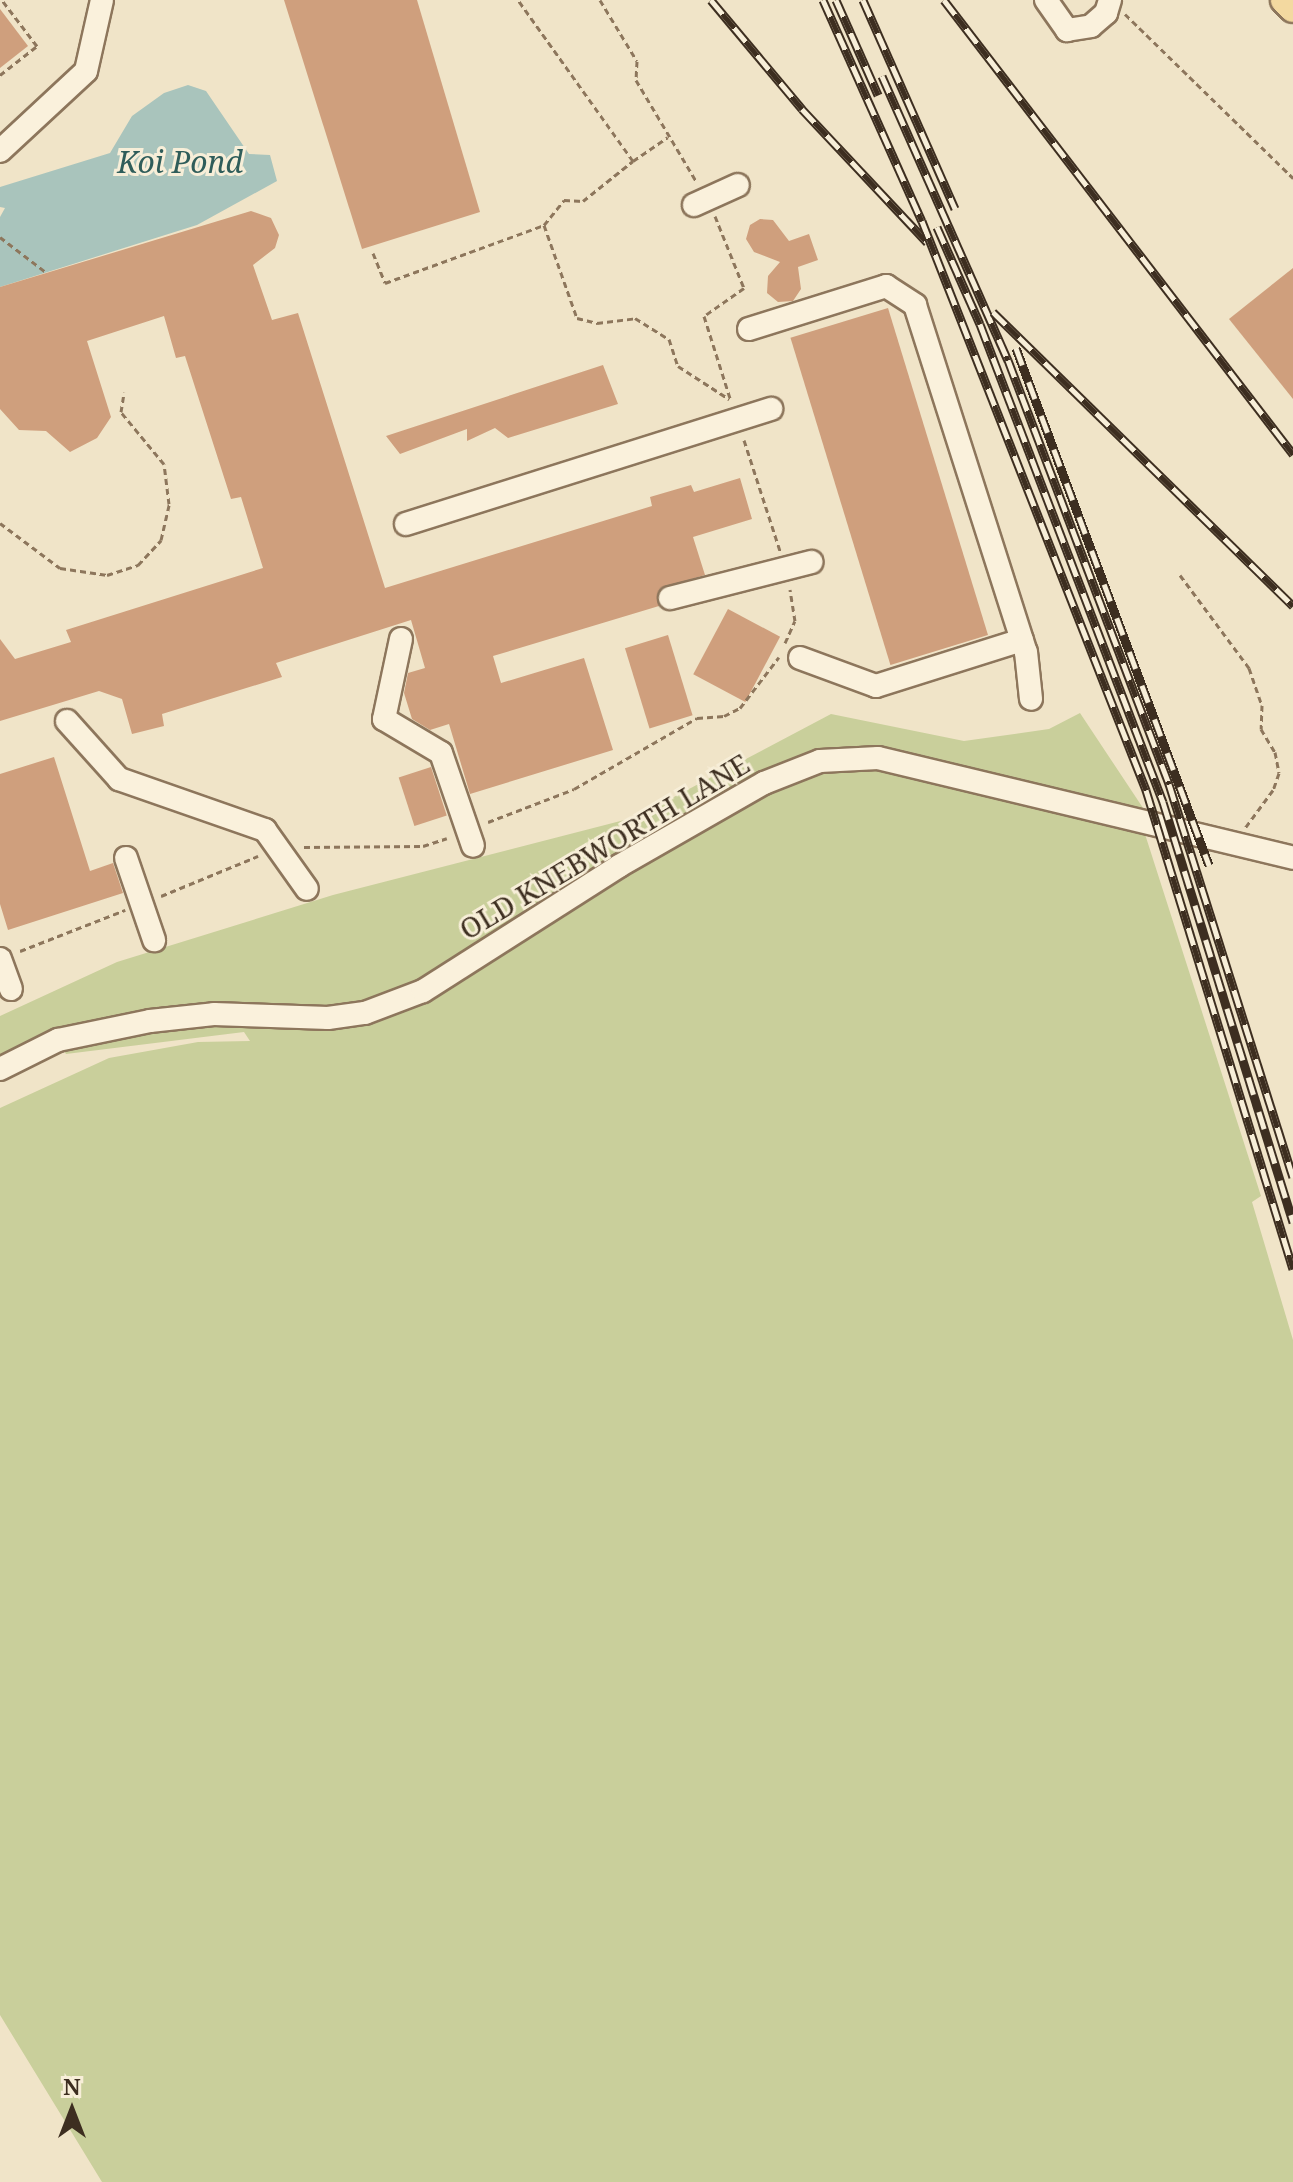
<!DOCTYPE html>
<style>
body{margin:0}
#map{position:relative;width:1293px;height:2182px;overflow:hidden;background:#f0e4c8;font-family:"Noto Serif",serif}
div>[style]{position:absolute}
.green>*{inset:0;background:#c9cf9b}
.water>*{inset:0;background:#a9c4bc}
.building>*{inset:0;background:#cf9f7d;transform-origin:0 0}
.path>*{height:3px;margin-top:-1.5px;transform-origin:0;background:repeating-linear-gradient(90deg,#8d765c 0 6px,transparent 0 10px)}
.roads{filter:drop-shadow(2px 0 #8d765c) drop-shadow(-2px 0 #8d765c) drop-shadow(0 2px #8d765c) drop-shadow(0 -2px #8d765c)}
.minor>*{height:22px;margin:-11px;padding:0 11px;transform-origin:11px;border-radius:11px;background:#faf1dc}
.major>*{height:28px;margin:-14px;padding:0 14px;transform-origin:14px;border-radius:14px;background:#f3d9a0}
.rail>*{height:9px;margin-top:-4.5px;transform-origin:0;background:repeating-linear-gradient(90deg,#f7eed8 0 18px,#3d2e20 0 36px);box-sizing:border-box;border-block:2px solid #3d2e20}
span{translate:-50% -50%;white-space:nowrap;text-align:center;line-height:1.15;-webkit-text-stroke:6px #f7eed8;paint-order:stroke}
.street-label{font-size:28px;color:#3d2e20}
.water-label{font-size:30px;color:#2f5d5a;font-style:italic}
.north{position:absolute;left:32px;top:2070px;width:80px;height:80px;-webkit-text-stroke:6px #f7eed8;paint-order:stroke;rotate:0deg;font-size:22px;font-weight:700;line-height:32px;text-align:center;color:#3d2e20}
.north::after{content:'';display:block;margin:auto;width:28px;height:36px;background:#3d2e20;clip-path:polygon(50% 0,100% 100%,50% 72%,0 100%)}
</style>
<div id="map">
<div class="green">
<i style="clip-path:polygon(1080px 713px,1145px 811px,875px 749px,824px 750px,714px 799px,420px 982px,372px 1001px,331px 1007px,214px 1005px,115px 1020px,0 1055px,0 1016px,117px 962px,333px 895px,636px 817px,831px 714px,964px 741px,1049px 729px)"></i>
<i style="clip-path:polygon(878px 766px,1144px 831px,1261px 1196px,1252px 1202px,1293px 1340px,1293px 2182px,102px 2182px,0 2015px,0 1108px,109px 1058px,198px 1042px,250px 1041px,244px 1032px,66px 1054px,63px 1049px,191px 1026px,362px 1022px,773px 787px,823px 768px)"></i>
</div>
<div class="water">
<i style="clip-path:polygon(188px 85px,206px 91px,249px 154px,270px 155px,277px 181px,197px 225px,0 287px,0 217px,5px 208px,0 207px,0 187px,110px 153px,132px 116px,164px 93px)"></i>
</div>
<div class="building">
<i style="clip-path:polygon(284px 0,417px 0,480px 212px,362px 249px)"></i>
<i style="clip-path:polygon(0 9px,28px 46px,0 68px)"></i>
<i style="clip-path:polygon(251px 211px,271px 218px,279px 235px,275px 248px,253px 265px,272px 320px,298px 313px,385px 588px,652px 506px,650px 497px,691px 485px,694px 492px,740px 478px,752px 519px,693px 537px,705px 575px,661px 588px,659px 606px,493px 656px,501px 683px,584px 658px,613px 750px,470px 794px,449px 724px,430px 730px,412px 719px,404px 693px,408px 673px,425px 668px,411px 620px,276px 663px,282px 677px,162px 714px,164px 726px,132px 734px,122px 699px,99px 691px,0 721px,0 639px,15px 659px,71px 642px,66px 630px,263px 568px,241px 497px,231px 499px,185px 356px,176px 358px,164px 316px,87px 341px,111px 417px,97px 438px,70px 452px,46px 431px,19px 430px,0 409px,0 287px)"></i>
<i style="clip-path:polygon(760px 219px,773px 220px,789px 241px,809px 234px,818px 260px,798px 267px,801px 289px,793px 301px,778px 302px,767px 293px,768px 276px,780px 262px,754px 252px,746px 239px,750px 225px)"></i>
<i style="clip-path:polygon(1293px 268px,1293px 399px,1229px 319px)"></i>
<i style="left:888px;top:308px;width:342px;height:102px;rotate:73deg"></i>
<i style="clip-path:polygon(603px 365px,618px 404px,508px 438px,495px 428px,467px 441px,467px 429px,400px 454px,386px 436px)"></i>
<i style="left:728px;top:609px;width:59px;height:74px;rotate:28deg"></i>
<i style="left:668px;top:635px;width:84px;height:45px;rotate:73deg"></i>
<i style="clip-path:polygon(54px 757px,90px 871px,113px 863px,123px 893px,8px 930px,0 904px,0 774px)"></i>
<i style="left:431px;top:767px;width:51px;height:34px;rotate:72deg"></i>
</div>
<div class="path">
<i style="left:600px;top:0;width:71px;rotate:58.8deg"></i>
<i style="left:637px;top:61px;width:19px;rotate:93deg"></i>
<i style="left:636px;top:80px;width:117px;rotate:59.3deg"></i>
<i style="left:1125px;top:14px;width:235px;rotate:44.3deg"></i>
<i style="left:0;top:75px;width:47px;rotate:-38.1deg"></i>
<i style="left:37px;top:46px;width:58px;rotate:-127.3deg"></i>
<i style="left:633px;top:161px;width:42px;rotate:-34.4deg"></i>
<i style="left:715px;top:216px;width:78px;rotate:68.1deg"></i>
<i style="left:744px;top:288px;width:49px;rotate:145deg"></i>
<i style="left:704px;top:316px;width:89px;rotate:72.4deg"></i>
<i style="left:544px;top:225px;width:99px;rotate:70.5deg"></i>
<i style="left:577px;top:318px;width:21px;rotate:14deg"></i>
<i style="left:597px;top:323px;width:38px;rotate:-7deg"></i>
<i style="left:635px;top:318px;width:40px;rotate:32deg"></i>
<i style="left:669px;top:339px;width:28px;rotate:72deg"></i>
<i style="left:678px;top:366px;width:61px;rotate:32.9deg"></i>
<i style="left:0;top:237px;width:59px;rotate:37.5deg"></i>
<i style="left:373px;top:253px;width:32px;rotate:68deg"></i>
<i style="left:385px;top:283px;width:169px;rotate:-20deg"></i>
<i style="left:544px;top:225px;width:32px;rotate:-51deg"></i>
<i style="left:564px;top:200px;width:19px;rotate:3deg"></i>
<i style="left:583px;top:201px;width:64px;rotate:-38.7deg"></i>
<i style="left:633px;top:161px;width:198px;rotate:-125.5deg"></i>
<i style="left:744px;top:440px;width:117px;rotate:72deg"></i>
<i style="left:0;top:523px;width:75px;rotate:36.9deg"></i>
<i style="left:60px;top:568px;width:48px;rotate:8.5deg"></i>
<i style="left:107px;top:575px;width:33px;rotate:-18deg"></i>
<i style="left:138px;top:565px;width:34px;rotate:-47deg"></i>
<i style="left:161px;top:540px;width:37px;rotate:-77deg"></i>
<i style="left:169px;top:504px;width:40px;rotate:-97.1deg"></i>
<i style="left:164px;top:464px;width:67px;rotate:-129.6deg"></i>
<i style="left:121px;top:412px;width:20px;rotate:-81deg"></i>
<i style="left:1180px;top:575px;width:116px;rotate:53.4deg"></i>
<i style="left:1249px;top:668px;width:39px;rotate:71deg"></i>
<i style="left:1262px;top:705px;width:24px;rotate:92deg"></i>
<i style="left:1261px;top:729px;width:27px;rotate:59deg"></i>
<i style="left:1275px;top:752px;width:21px;rotate:79deg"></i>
<i style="left:1279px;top:773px;width:18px;rotate:109deg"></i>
<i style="left:1273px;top:790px;width:47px;rotate:126.4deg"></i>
<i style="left:785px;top:643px;width:24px;rotate:-66deg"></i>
<i style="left:795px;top:621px;width:32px;rotate:-99deg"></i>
<i style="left:488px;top:822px;width:92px;rotate:-21deg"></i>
<i style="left:574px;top:789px;width:142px;rotate:-30deg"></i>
<i style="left:697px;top:718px;width:27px;rotate:-4deg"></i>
<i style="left:724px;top:716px;width:18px;rotate:-27deg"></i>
<i style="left:740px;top:708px;width:64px;rotate:-52.6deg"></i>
<i style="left:304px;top:847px;width:119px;rotate:-0.5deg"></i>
<i style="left:423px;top:846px;width:25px;rotate:-18deg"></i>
<i style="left:161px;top:896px;width:105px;rotate:-22.4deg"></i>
<i style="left:20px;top:951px;width:113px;rotate:-21.3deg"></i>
</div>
<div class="roads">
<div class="minor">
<i style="left:1046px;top:0;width:37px;rotate:55deg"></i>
<i style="left:1067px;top:30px;width:24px;rotate:-9deg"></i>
<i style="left:1091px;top:26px;width:20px;rotate:-41deg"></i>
<i style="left:1106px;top:13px;width:14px;rotate:-73deg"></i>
<i style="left:0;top:151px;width:117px;rotate:-42.9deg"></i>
<i style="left:86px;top:71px;width:73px;rotate:-77.3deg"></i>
<i style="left:694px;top:205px;width:48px;rotate:-24.4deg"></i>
<i style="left:749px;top:329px;width:144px;rotate:-17.4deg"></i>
<i style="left:886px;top:286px;width:35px;rotate:33deg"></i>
<i style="left:915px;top:305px;width:364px;rotate:72.3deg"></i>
<i style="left:1026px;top:652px;width:47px;rotate:83.9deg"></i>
<i style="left:406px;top:524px;width:383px;rotate:-17.5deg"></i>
<i style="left:670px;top:598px;width:146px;rotate:-14.3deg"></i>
<i style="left:401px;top:639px;width:82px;rotate:102deg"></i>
<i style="left:384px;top:719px;width:66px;rotate:30.8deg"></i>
<i style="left:441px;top:753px;width:98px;rotate:71deg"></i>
<i style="left:800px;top:658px;width:81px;rotate:20.2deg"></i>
<i style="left:876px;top:686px;width:153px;rotate:-17.5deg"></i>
<i style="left:67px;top:721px;width:78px;rotate:48.1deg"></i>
<i style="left:119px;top:779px;width:155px;rotate:19.3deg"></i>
<i style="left:265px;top:830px;width:72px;rotate:54.6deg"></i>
<i style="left:126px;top:858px;width:87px;rotate:71.1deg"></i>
<i style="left:0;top:959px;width:32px;rotate:70deg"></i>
<i style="left:0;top:1069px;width:65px;rotate:-26.6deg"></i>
<i style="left:58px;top:1040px;width:94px;rotate:-11.7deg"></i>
<i style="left:150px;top:1021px;width:64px;rotate:-6.2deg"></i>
<i style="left:214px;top:1014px;width:114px;rotate:2deg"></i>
<i style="left:328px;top:1018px;width:37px;rotate:-8deg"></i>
<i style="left:365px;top:1013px;width:62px;rotate:-20.8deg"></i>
<i style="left:423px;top:991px;width:232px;rotate:-32.5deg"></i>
<i style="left:619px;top:866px;width:167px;rotate:-29.8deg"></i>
<i style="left:764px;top:783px;width:60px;rotate:-21.4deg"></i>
<i style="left:820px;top:761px;width:58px;rotate:-3deg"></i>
<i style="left:878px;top:758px;width:427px;rotate:13.5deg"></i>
</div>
<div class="major">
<i style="left:1285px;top:0;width:11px;rotate:45deg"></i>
</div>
</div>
<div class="rail">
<i style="left:711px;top:0;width:142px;rotate:50.1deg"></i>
<i style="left:802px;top:109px;width:183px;rotate:46.8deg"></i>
<i style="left:823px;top:0;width:242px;rotate:65.9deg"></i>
<i style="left:922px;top:221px;width:612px;rotate:68.51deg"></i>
<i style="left:1146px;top:790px;width:501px;rotate:72.94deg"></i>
<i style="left:836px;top:0;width:104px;rotate:66.1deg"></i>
<i style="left:863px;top:0;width:228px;rotate:66.2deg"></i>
<i style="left:944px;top:0;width:573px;rotate:52.45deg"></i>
<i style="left:882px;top:76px;width:311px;rotate:66.1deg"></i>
<i style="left:1008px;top:360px;width:454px;rotate:69.2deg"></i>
<i style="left:1169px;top:784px;width:412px;rotate:72.5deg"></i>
<i style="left:937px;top:227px;width:106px;rotate:66.1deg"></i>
<i style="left:980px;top:324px;width:512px;rotate:69.05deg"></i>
<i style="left:1163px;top:802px;width:440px;rotate:72.8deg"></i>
<i style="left:993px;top:312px;width:420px;rotate:44.4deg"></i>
<i style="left:1016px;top:348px;width:552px;rotate:69.53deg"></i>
</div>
<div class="street-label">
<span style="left:604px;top:846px;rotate:-31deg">OLD KNEBWORTH LANE</span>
</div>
<div class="water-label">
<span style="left:180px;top:162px">Koi Pond</span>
</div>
<div class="north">N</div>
</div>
